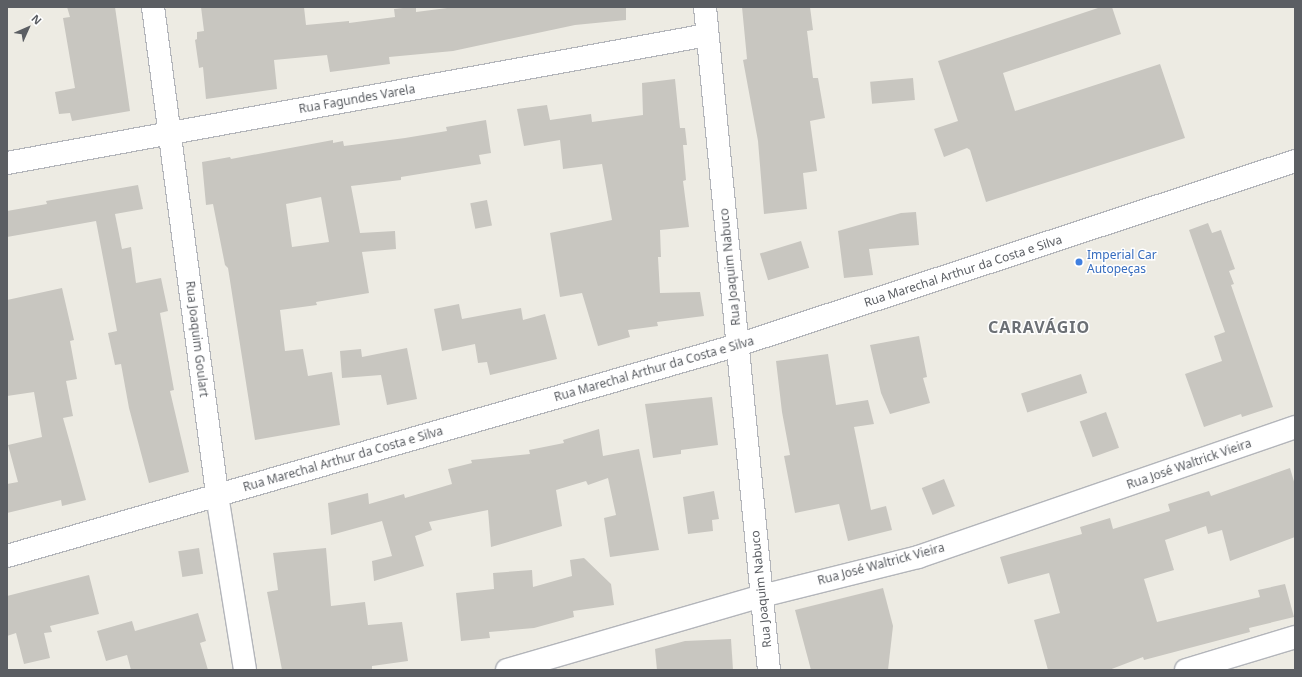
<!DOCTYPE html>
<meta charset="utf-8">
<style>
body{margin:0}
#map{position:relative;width:1302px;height:677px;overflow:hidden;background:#edebe3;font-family:"Noto Sans",sans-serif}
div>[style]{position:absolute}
.building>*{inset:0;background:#c8c6c0;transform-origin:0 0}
.roads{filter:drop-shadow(1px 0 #b3b5ba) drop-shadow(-1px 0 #b3b5ba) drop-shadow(0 1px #b3b5ba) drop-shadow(0 -1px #b3b5ba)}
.minor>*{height:22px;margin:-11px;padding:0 11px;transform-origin:11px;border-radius:11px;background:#fff}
.dots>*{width:11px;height:11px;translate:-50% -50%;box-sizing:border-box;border:2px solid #fff;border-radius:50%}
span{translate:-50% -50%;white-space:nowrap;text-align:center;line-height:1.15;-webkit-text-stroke:3px #fff;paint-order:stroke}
.street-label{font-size:12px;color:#5b5e63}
.shop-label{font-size:12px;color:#366cbe}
.left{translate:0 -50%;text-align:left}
.district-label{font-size:16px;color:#6c7075;font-weight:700;letter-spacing:1px}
.frame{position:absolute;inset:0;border:8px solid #5b5e63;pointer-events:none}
.north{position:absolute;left:8px;top:8px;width:40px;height:40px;-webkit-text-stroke:3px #fff;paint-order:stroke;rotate:45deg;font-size:11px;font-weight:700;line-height:16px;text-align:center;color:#5b5e63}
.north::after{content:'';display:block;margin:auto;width:14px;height:18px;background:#5b5e63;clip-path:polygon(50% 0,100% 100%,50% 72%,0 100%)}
</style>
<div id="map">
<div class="building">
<i style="clip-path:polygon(67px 7px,115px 7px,130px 111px,72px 121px,70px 113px,59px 114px,55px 92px,75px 88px,63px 18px,70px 17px)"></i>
<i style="clip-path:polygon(201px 7px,304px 7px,306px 25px,349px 21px,349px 23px,395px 17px,394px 9px,412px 7px,416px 7px,416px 12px,455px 7px,626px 7px,626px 20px,575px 25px,453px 51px,389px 57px,390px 64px,330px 72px,327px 55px,274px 60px,277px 89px,206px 99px,203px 67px,199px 68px,195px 40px,197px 39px,197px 32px,204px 31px)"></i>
<i style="clip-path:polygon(742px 7px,810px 7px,813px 30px,807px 31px,813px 78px,818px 78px,825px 118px,810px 121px,817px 171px,803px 173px,807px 209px,764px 214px,758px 141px,743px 60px,747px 59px)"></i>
<i style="clip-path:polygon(1101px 7px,1112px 7px,1121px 34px,1003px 73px,1015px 111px,1160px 64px,1185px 138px,986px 202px,970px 150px,967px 148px,944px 157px,934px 129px,958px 121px,938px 61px)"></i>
<i style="left:913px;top:78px;width:22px;height:43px;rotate:85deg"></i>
<i style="clip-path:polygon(675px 79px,680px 128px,685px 128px,687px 145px,683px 145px,686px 180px,683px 181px,689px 227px,660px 230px,661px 257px,658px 257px,660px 293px,700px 292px,704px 316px,657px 322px,658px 326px,628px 330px,630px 337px,598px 346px,582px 293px,560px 297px,550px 233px,612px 220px,602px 164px,563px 169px,560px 140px,524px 146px,517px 109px,547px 105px,550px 120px,591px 114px,592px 122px,643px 115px,642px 83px)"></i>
<i style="clip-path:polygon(evenodd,486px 120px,491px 153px,479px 155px,481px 164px,401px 177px,401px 180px,351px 186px,360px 233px,395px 231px,396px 249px,362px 252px,369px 293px,316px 302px,317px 305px,280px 310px,285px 351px,303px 349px,308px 376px,332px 372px,340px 425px,255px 440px,228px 268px,225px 265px,213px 204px,206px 205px,202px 162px,230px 157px,231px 159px,333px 140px,333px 143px,343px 141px,344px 146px,405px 138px,447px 131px,446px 127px,486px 120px,321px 197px,329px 242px,292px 247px,286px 204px,321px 197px)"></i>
<i style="clip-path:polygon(138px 185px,143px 209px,115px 214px,122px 249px,131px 247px,136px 283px,161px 278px,168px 311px,160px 313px,174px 390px,170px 391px,189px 472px,149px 483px,129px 408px,121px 364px,115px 365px,108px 333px,117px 331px,96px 221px,7px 237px,7px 211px,47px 204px,46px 201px)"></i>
<i style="left:487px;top:200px;width:26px;height:17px;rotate:79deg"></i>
<i style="clip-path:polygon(916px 212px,919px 245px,869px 249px,873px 275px,844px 278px,838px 231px,901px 213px)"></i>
<i style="clip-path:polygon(1208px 223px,1212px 233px,1221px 230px,1235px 269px,1229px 271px,1234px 284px,1231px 285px,1273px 407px,1242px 417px,1241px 414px,1204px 427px,1185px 374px,1222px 361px,1214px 336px,1225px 332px,1189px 230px)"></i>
<i style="left:801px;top:241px;width:28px;height:43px;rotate:73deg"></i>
<i style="clip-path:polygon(62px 288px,74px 340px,70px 341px,77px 379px,66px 381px,73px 416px,63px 418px,86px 500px,62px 506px,61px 500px,7px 513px,7px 484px,18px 482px,8px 445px,42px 437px,34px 392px,7px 396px,7px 300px)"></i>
<i style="clip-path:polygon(459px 304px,462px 319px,521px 308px,523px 320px,545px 314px,557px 359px,490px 375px,487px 362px,478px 363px,475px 344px,442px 351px,434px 309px)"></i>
<i style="clip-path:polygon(919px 336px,927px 377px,923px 378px,930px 403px,890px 414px,881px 393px,870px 345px)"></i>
<i style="clip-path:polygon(407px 348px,417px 399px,387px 405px,381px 375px,342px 378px,340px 351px,361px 349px,362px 357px)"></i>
<i style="clip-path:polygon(828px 354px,836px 405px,868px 400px,874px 424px,854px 427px,871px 510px,886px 506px,892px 530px,848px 541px,839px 504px,795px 513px,784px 456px,790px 455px,782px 412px,776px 361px)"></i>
<i style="left:1081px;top:374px;width:20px;height:63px;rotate:72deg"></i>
<i style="clip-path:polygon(712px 397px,718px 445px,681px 450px,681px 454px,653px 458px,645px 404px)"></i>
<i style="left:1106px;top:412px;width:38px;height:28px;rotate:70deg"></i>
<i style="clip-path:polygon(599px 429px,603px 456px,639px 449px,659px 550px,610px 557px,604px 518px,616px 515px,608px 478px,588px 485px,586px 481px,556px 490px,562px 526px,491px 547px,488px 510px,429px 522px,432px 530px,415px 536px,424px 566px,374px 581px,372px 561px,392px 556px,382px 521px,331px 535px,328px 503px,368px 493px,369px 504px,404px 494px,405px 498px,452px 484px,448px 469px,472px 463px,471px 460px,530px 454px,529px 450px,564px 443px,563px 440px)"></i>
<i style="clip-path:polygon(1290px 468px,1295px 485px,1295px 537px,1230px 561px,1222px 530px,1208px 534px,1206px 526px,1165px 540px,1174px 570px,1144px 579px,1157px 622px,1260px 597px,1258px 590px,1285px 584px,1294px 617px,1249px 628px,1250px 632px,1144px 660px,1143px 657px,1109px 670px,1048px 670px,1034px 620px,1060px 613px,1049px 573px,1008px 584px,1000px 557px,1082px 534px,1080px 527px,1110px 518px,1113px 529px,1170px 511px,1168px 504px,1209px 491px,1211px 496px)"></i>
<i style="left:944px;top:479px;width:29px;height:24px;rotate:68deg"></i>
<i style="clip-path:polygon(714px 491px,719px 519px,712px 520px,713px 531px,688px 534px,683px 497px)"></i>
<i style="left:199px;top:548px;width:26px;height:21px;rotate:81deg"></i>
<i style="clip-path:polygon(326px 548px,331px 606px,365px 602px,368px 625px,402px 622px,408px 661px,372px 666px,372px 670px,282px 670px,267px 592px,278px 590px,273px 553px)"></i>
<i style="clip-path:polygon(584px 558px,611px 584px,614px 605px,573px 611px,574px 617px,534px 628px,489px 632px,490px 638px,461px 641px,456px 593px,494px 589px,493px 573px,532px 570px,533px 587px,572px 576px,570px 560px)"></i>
<i style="clip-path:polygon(89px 575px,99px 614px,50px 626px,52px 632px,44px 633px,50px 658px,24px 664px,16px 633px,7px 636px,7px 596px)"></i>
<i style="clip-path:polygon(883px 588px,893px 626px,888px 670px,811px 670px,795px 610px)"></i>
<i style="clip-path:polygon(198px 613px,206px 641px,200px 643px,208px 670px,131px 670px,127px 655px,106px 661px,97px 631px,132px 621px,135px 631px)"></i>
<i style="clip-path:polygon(731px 639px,733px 670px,657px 670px,655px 649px,685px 641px)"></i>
</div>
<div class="roads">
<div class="minor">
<i style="left:153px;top:7px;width:492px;rotate:82.5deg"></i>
<i style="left:217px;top:495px;width:177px;rotate:80.9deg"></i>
<i style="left:705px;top:7px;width:666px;rotate:84.49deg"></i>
<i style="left:7px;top:163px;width:712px;rotate:-10.36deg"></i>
<i style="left:7px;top:556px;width:761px;rotate:-16.1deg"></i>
<i style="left:738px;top:345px;width:587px;rotate:-18.28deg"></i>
<i style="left:507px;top:670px;width:266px;rotate:-16.2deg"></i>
<i style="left:762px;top:596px;width:161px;rotate:-14deg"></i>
<i style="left:918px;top:557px;width:399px;rotate:-19deg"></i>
<i style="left:1186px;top:670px;width:114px;rotate:-16.8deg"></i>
</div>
</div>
<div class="dots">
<i style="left:1079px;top:262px;background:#3f7fe0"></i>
</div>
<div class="street-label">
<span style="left:357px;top:99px;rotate:-10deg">Rua Fagundes Varela</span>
<span style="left:730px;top:267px;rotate:-96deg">Rua Joaquim Nabuco</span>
<span style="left:963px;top:271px;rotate:-18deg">Rua Marechal Arthur da Costa e Silva</span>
<span style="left:197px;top:339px;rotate:83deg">Rua Joaquim Goulart</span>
<span style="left:654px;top:369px;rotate:-16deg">Rua Marechal Arthur da Costa e Silva</span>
<span style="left:343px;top:459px;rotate:-16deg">Rua Marechal Arthur da Costa e Silva</span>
<span style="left:1189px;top:464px;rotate:-19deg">Rua José Waltrick Vieira</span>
<span style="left:881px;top:564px;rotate:-15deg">Rua José Waltrick Vieira</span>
<span style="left:761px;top:589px;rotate:-96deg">Rua Joaquim Nabuco</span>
</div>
<div class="shop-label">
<span class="left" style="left:1087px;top:262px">Imperial Car<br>Autopeças</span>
</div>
<div class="district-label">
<span style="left:1039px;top:327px">CARAVÁGIO</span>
</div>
<div class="frame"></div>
<div class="north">N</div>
</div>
